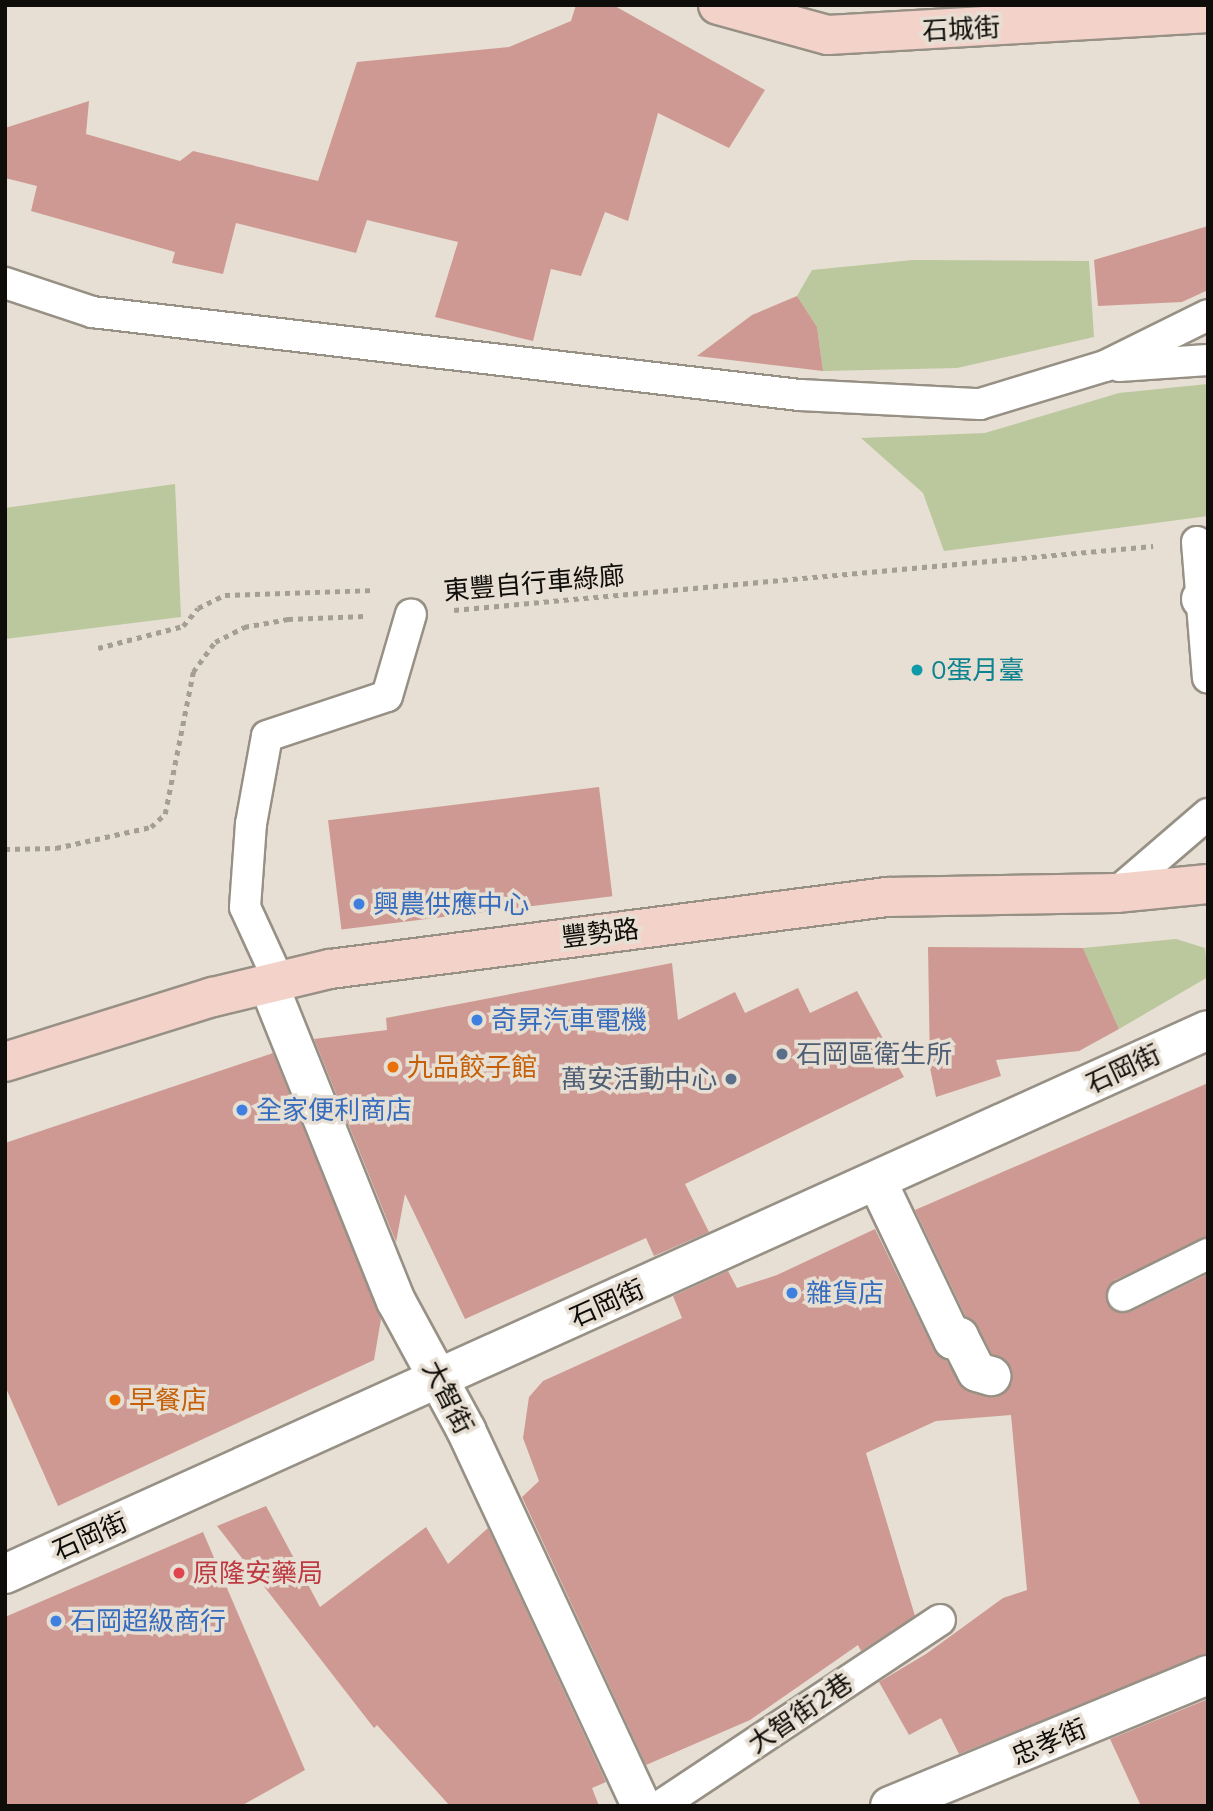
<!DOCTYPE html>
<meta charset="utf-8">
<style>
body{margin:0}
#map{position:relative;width:1213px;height:1811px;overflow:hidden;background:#e7dfd3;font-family:Mulish,"Noto Sans TC",sans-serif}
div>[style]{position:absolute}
.green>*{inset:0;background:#bbc79d}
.building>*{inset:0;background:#ce9992;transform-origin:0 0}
.path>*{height:4.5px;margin-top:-2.25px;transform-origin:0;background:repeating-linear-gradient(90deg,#a49e95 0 5px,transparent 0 10px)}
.roads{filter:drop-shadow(2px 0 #979085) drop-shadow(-2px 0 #979085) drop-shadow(0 2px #979085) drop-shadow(0 -2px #979085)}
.lane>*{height:30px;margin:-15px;padding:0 15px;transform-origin:15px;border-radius:15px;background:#fff}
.street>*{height:38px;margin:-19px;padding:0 19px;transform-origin:19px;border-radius:19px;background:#fff}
.secondary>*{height:38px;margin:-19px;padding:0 19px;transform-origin:19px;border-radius:19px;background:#f3d2ca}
.dots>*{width:19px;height:19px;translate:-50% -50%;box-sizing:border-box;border:4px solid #e7dfd3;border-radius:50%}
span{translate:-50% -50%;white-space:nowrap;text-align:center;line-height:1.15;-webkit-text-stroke:7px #e7dfd3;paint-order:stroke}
.street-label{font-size:26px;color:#0f0d09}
.culture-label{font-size:26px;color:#0d838f}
.left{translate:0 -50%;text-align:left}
.shop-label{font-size:26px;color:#366cbe}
.service-label{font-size:26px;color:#4e5e75}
.right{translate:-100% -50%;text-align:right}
.food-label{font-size:26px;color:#c56008}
.health-label{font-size:26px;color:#be3a42}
.frame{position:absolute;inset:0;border:7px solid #0f0d09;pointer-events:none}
</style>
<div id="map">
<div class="green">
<i style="clip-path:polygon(913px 260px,1089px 261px,1094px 337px,957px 368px,823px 371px,817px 327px,797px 296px,812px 270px)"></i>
<i style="clip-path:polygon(1208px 384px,1208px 516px,944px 551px,923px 493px,861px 438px,985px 433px,1119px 393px)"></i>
<i style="clip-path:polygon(175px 484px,181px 617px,5px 639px,5px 508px)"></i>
<i style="clip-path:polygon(1176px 939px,1205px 948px,1208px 977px,1119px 1029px,1083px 948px)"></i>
</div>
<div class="building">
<i style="clip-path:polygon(576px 5px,613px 5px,765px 90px,729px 148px,658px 113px,628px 221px,605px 212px,581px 276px,551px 269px,533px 341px,435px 317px,458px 242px,367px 220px,356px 253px,236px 223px,223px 274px,172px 263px,175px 252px,31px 211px,37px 186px,5px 178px,5px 128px,89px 101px,86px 134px,180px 161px,193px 151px,318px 181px,357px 62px,509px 47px,571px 21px)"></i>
<i style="clip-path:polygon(1208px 226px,1208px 290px,1182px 302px,1098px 306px,1094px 260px)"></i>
<i style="clip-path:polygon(797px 296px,817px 327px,823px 371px,697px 356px,752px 315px)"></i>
<i style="left:599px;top:787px;width:110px;height:273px;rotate:83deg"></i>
<i style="clip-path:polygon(928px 947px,1083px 948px,1119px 1029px,1079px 1051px,996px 1060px,1001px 1076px,936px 1097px,930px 1068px)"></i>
<i style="clip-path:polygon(672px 963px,678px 1020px,735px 992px,745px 1013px,798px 988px,810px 1013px,857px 991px,904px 1077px,685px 1184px,709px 1232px,654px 1256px,646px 1238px,465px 1319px,405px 1194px,396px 1242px,314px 1039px,387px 1030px,386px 1018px)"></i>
<i style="clip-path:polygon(273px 1053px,381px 1319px,374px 1360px,58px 1506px,5px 1386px,5px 1143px)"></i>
<i style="clip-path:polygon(1208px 1083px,1208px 1237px,1115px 1280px,1106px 1296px,1113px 1310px,1130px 1312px,1208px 1274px,1208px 1654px,959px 1754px,941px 1718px,909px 1735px,879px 1682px,926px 1654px,1003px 1598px,1027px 1590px,1011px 1415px,936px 1421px,866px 1453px,915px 1616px,861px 1651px,858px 1645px,750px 1720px,646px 1765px,522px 1497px,539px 1481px,523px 1438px,529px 1397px,543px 1381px,682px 1318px,673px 1296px,728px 1271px,737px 1288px,777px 1275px,875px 1229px,934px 1350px,946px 1360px,964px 1389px,997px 1397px,1012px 1383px,1012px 1370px,1006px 1360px,992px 1354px,978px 1327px,966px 1317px,915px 1210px)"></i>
<i style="clip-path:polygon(266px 1506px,320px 1607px,426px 1527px,448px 1564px,488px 1528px,606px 1782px,592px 1788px,599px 1806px,450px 1806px,377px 1725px,374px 1728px,217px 1526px)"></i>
<i style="clip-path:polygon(203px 1532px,305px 1770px,241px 1806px,5px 1806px,5px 1617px)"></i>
<i style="clip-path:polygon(1208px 1699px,1208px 1806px,1141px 1806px,1110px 1739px)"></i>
</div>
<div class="path">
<i style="left:444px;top:585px;width:48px;rotate:-3.6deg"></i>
<i style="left:454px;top:610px;width:702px;rotate:-5.23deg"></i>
<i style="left:98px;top:648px;width:88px;rotate:-14.5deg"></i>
<i style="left:183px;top:626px;width:23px;rotate:-50deg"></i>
<i style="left:198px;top:608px;width:30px;rotate:-26deg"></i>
<i style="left:225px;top:595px;width:147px;rotate:-1.9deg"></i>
<i style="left:5px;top:849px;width:51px;rotate:-1.1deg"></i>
<i style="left:56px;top:848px;width:97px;rotate:-12.5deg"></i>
<i style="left:151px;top:827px;width:19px;rotate:-43deg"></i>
<i style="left:165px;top:814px;width:145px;rotate:-78.8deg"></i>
<i style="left:193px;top:672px;width:37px;rotate:-54deg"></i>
<i style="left:215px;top:642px;width:33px;rotate:-27deg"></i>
<i style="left:244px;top:627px;width:45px;rotate:-10.3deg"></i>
<i style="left:288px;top:619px;width:77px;rotate:-2.2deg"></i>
</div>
<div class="roads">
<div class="lane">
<i style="left:5px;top:283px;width:92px;rotate:18.4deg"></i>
<i style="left:92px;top:312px;width:713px;rotate:6.69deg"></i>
<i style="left:800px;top:395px;width:180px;rotate:2.9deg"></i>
<i style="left:980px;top:404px;width:131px;rotate:-16.9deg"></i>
<i style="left:1105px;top:366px;width:115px;rotate:-26.3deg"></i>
<i style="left:1119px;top:366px;width:89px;rotate:-3.9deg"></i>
<i style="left:1197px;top:542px;width:136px;rotate:85.4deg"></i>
<i style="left:1116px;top:893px;width:121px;rotate:-40.7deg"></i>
<i style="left:279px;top:981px;width:81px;rotate:-114.7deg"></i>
<i style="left:245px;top:907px;width:83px;rotate:-85.9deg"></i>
<i style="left:251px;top:824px;width:89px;rotate:-79.7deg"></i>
<i style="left:267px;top:736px;width:126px;rotate:-18.4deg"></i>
<i style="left:387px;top:696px;width:85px;rotate:-73.7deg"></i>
<i style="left:1123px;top:1296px;width:95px;rotate:-26.3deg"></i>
<i style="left:660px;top:1806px;width:336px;rotate:-33.6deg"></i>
</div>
<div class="street">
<i style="left:1201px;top:599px;width:7px"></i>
<i style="left:268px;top:983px;width:343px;rotate:68.1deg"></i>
<i style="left:396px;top:1301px;width:147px;rotate:61.5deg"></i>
<i style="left:466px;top:1430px;width:415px;rotate:65deg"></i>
<i style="left:877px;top:1181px;width:176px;rotate:64.5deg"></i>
<i style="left:953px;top:1340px;width:7px;rotate:-27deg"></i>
<i style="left:959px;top:1337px;width:39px;rotate:63deg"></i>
<i style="left:977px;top:1372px;width:15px;rotate:16deg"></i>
<i style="left:5px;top:1574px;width:1320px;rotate:-24.33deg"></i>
<i style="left:890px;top:1806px;width:344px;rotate:-22.4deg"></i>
</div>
<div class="secondary">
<i style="left:718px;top:5px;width:114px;rotate:15.3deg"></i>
<i style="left:828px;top:35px;width:381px;rotate:-3.3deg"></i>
<i style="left:5px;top:1062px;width:218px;rotate:-17.4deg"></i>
<i style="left:213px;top:997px;width:120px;rotate:-13.5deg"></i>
<i style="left:330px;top:969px;width:562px;rotate:-7.37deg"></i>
<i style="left:887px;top:897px;width:229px;rotate:-1deg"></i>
<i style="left:1116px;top:893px;width:92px;rotate:-5.6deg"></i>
</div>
</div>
<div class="dots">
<i style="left:917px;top:670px;background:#0f9aa8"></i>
<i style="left:359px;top:904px;background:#3f7fe0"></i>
<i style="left:477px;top:1020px;background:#3f7fe0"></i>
<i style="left:782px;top:1054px;background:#5c6f8a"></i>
<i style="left:393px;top:1067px;background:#e8710a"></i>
<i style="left:731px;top:1079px;background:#5c6f8a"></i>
<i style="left:242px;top:1110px;background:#3f7fe0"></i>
<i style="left:792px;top:1293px;background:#3f7fe0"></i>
<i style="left:115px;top:1400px;background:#e8710a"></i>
<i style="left:179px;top:1573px;background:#e0444e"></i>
<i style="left:56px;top:1621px;background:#3f7fe0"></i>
</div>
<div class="street-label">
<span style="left:961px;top:29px;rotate:-3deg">石城街</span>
<span style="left:534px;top:583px;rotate:-5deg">東豐自行車綠廊</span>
<span style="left:600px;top:933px;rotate:-7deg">豐勢路</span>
<span style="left:1123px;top:1069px;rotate:-25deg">石岡街</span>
<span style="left:607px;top:1303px;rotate:-24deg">石岡街</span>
<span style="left:448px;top:1397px;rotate:63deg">大智街</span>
<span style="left:90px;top:1536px;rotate:-24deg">石岡街</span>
<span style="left:800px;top:1713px;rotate:-34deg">大智街2巷</span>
<span style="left:1049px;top:1742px;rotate:-23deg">忠孝街</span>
</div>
<div class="culture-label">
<span class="left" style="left:931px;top:670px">0蛋月臺</span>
</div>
<div class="shop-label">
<span class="left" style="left:373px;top:904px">興農供應中心</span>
<span class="left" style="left:491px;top:1020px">奇昇汽車電機</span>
<span class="left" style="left:256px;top:1110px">全家便利商店</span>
<span class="left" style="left:806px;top:1293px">雜貨店</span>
<span class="left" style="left:70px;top:1621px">石岡超級商行</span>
</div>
<div class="service-label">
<span class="left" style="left:796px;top:1054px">石岡區衛生所</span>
<span class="right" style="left:717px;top:1079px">萬安活動中心</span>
</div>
<div class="food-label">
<span class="left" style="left:407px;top:1067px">九品餃子館</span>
<span class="left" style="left:129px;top:1400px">早餐店</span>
</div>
<div class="health-label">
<span class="left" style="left:193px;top:1573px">原隆安藥局</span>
</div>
<div class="frame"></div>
</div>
